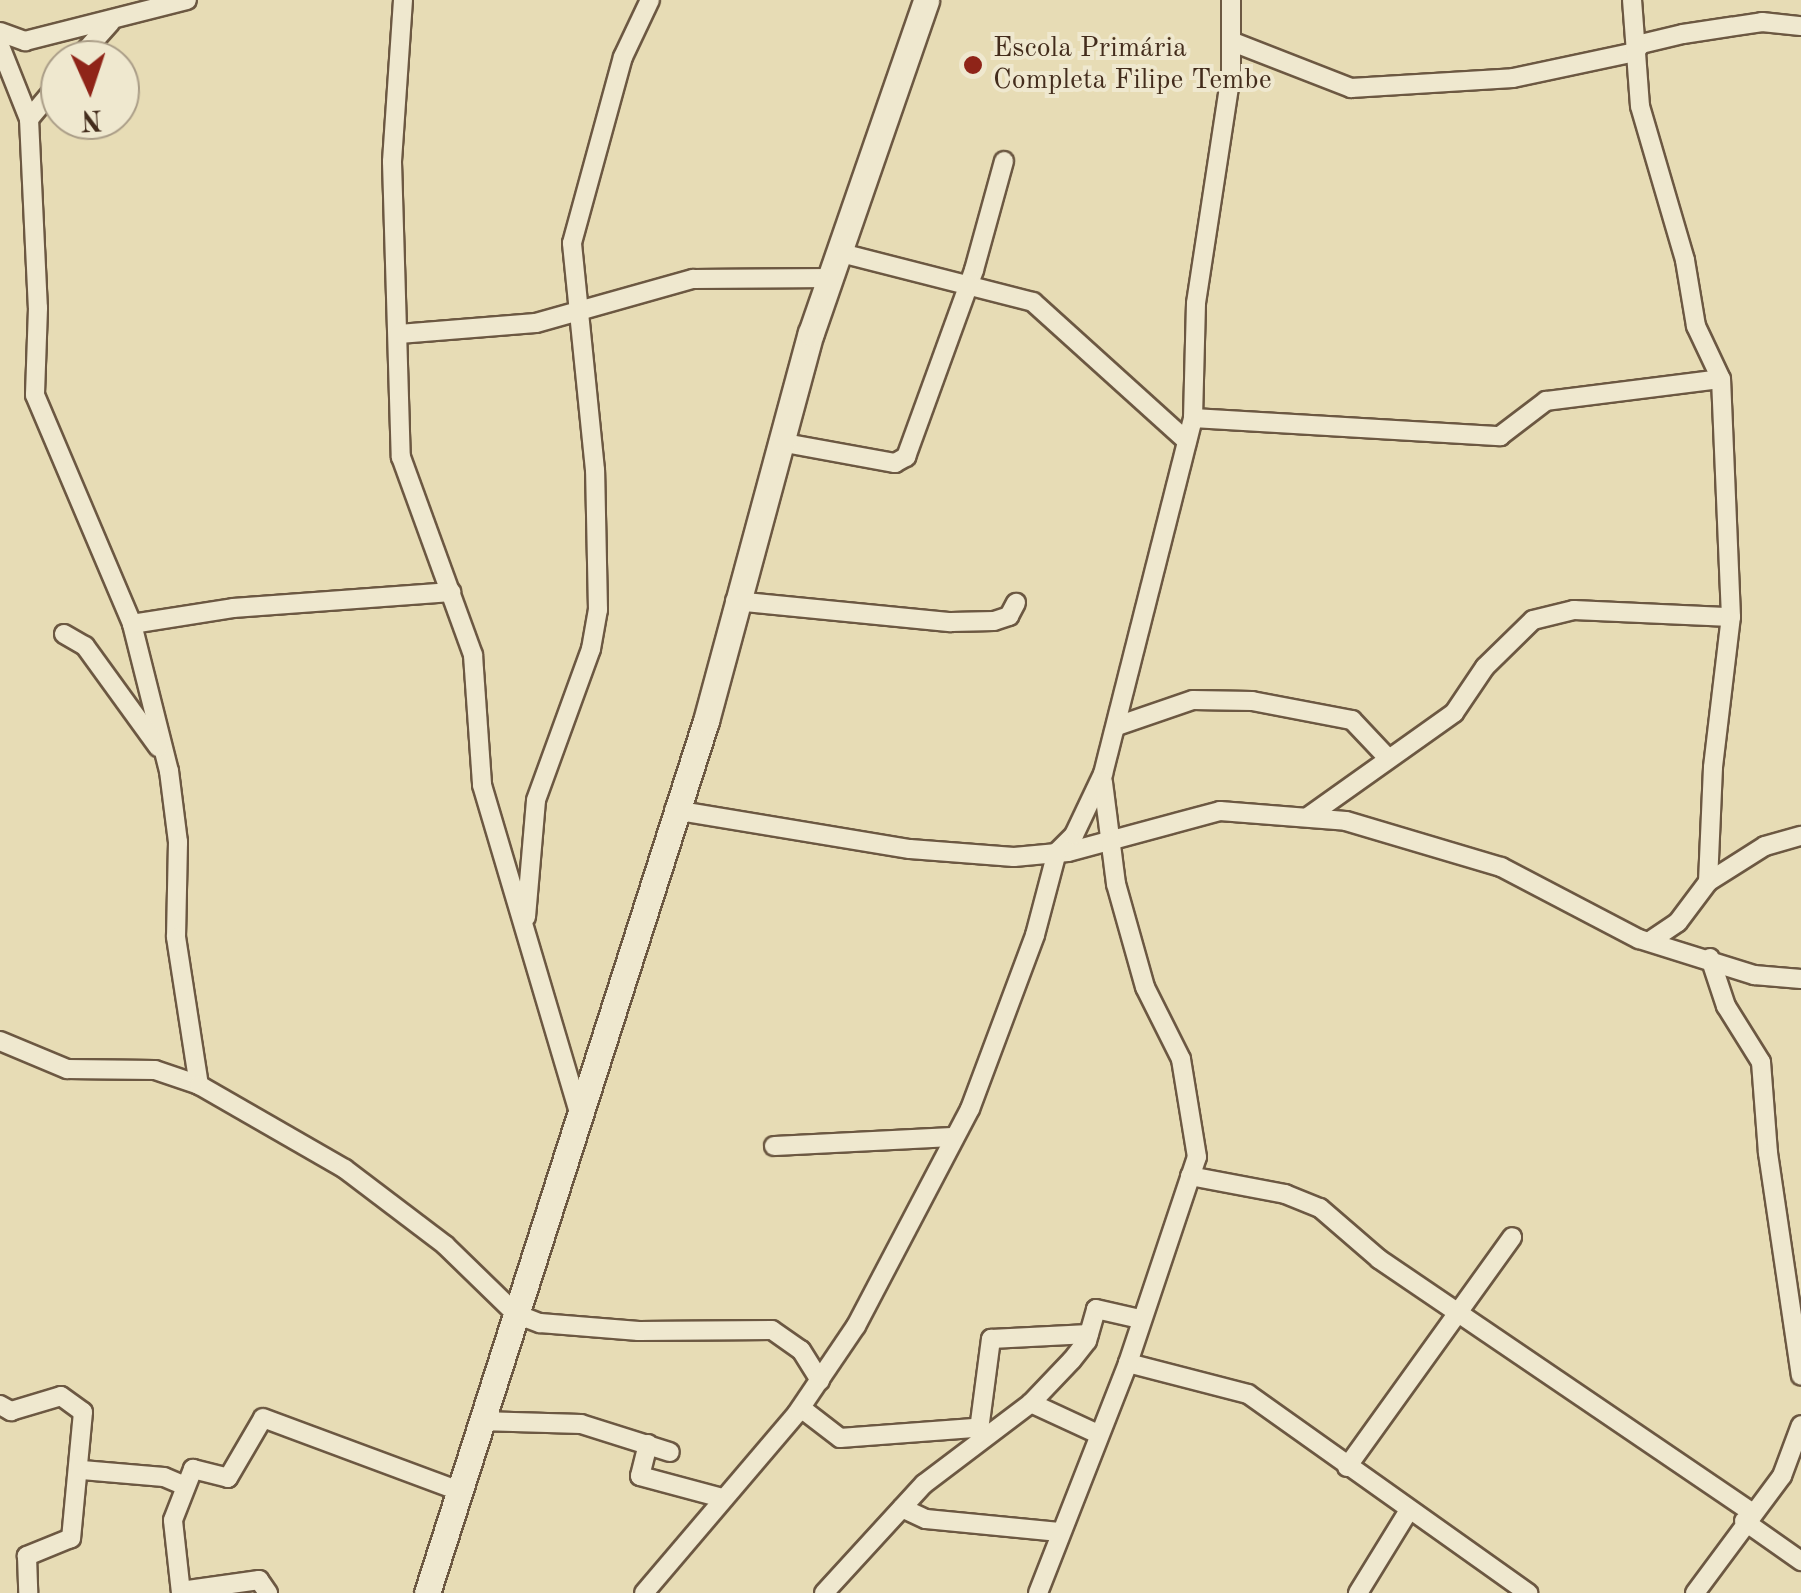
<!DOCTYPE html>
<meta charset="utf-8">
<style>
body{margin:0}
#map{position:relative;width:1801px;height:1593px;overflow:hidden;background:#e7dcb5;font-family:"Old Standard TT",serif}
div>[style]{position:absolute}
.roads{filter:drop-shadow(2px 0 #6c5842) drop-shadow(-2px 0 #6c5842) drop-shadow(0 2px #6c5842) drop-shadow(0 -2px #6c5842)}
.street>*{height:18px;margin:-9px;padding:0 9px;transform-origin:9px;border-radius:9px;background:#efe8cf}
.secondary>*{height:25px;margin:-12.5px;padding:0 12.5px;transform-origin:12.5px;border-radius:12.5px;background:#efe8cf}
.dots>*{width:28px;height:28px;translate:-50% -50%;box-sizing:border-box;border:5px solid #efe8cf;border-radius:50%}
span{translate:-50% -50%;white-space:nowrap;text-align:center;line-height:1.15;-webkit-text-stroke:8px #efe8cf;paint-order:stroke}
.poi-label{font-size:28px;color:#432c1c}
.left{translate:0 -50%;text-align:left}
.north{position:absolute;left:40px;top:40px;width:100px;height:100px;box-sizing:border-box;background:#efe8cf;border:2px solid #aa9d87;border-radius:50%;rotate:177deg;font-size:28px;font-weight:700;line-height:40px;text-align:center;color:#432c1c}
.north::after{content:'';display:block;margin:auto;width:35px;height:45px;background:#8f2418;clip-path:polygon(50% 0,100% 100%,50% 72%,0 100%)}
</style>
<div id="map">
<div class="roads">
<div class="street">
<i style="left:403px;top:0;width:162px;rotate:93.9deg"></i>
<i style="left:392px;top:162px;width:295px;rotate:88.3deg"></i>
<i style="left:401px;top:457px;width:211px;rotate:70deg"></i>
<i style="left:473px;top:655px;width:130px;rotate:86deg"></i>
<i style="left:482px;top:785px;width:344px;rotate:73.5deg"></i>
<i style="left:0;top:32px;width:27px;rotate:20deg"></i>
<i style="left:25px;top:41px;width:167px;rotate:-14.2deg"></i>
<i style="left:1233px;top:42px;width:127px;rotate:21.3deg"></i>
<i style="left:1351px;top:88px;width:162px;rotate:-3.5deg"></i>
<i style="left:1513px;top:78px;width:125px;rotate:-12deg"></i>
<i style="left:1635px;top:52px;width:10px;rotate:-53deg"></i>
<i style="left:1641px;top:44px;width:43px;rotate:-13.4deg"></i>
<i style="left:1683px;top:34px;width:80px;rotate:-8.6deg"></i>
<i style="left:1762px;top:22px;width:39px;rotate:6deg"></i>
<i style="left:0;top:46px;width:79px;rotate:68.3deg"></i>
<i style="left:29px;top:119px;width:189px;rotate:87.3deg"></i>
<i style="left:38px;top:308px;width:87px;rotate:92deg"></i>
<i style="left:35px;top:395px;width:249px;rotate:67deg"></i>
<i style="left:132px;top:624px;width:152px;rotate:75.9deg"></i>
<i style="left:169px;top:771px;width:72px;rotate:82.8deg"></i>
<i style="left:178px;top:842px;width:95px;rotate:91.2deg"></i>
<i style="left:176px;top:937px;width:150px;rotate:81.2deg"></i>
<i style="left:77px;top:60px;width:50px;rotate:-48.3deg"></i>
<i style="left:29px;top:119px;width:48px;rotate:-50deg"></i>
<i style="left:841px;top:253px;width:198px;rotate:14.3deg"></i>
<i style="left:1033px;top:302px;width:207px;rotate:42.1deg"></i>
<i style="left:399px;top:334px;width:137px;rotate:-4.6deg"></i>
<i style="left:536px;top:323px;width:163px;rotate:-15.7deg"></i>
<i style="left:693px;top:279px;width:139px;rotate:-0.4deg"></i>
<i style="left:1193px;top:418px;width:308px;rotate:3.4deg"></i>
<i style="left:1500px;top:436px;width:58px;rotate:-37.3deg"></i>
<i style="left:1546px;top:401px;width:176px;rotate:-7.2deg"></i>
<i style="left:785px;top:443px;width:112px;rotate:10.3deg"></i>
<i style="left:895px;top:463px;width:13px;rotate:-29deg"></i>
<i style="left:906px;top:457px;width:199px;rotate:-70deg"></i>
<i style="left:974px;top:270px;width:113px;rotate:-74.6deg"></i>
<i style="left:735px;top:601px;width:217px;rotate:5.6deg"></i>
<i style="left:951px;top:622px;width:43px;rotate:-1.3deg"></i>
<i style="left:994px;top:621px;width:16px;rotate:-18deg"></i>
<i style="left:1009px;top:616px;width:15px;rotate:-62deg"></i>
<i style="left:132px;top:624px;width:102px;rotate:-9deg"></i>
<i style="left:233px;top:608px;width:219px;rotate:-4.2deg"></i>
<i style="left:64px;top:634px;width:24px;rotate:30deg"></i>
<i style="left:85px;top:646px;width:125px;rotate:54.1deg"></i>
<i style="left:1117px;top:726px;width:80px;rotate:-18.9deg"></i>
<i style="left:1193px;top:700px;width:59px;rotate:1deg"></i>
<i style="left:1252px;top:701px;width:102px;rotate:10.8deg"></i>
<i style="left:1352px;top:720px;width:50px;rotate:46.6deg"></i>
<i style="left:674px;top:810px;width:239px;rotate:9.4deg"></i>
<i style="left:910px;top:849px;width:104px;rotate:4.4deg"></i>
<i style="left:1014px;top:857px;width:54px;rotate:-5.3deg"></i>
<i style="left:1068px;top:852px;width:157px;rotate:-15.1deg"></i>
<i style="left:1220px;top:811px;width:126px;rotate:4.5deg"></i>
<i style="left:1346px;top:821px;width:162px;rotate:16.5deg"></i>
<i style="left:1501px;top:867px;width:156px;rotate:27.6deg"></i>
<i style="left:1639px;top:939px;width:121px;rotate:17.4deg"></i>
<i style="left:1754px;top:975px;width:47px;rotate:4.9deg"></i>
<i style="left:1309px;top:816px;width:178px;rotate:-35.4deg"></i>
<i style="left:1454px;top:713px;width:55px;rotate:-56deg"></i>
<i style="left:1485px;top:667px;width:67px;rotate:-44.4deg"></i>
<i style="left:1533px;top:620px;width:42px;rotate:-13.7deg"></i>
<i style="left:1574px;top:610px;width:157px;rotate:2.6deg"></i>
<i style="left:1731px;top:617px;width:238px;rotate:-92.4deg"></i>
<i style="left:1721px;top:379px;width:59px;rotate:-115.3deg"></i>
<i style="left:1696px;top:326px;width:67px;rotate:-99.5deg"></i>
<i style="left:1685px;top:260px;width:160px;rotate:-106.3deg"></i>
<i style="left:1640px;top:106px;width:106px;rotate:-94.3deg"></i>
<i style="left:1708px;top:882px;width:115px;rotate:-87.5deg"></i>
<i style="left:1713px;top:767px;width:151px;rotate:-83.2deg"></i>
<i style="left:526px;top:917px;width:117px;rotate:-85.1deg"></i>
<i style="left:536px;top:800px;width:161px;rotate:-70deg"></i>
<i style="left:591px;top:649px;width:40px;rotate:-80deg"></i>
<i style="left:598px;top:610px;width:140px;rotate:-91.2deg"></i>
<i style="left:595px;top:470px;width:228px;rotate:-95.8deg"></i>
<i style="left:572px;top:243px;width:193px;rotate:-74.7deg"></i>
<i style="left:623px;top:57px;width:63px;rotate:-64.7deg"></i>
<i style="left:1653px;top:939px;width:30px;rotate:-34deg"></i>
<i style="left:1678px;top:922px;width:50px;rotate:-53.1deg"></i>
<i style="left:1708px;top:882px;width:67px;rotate:-32.3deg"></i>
<i style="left:1765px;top:846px;width:37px;rotate:-16deg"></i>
<i style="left:1710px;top:958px;width:51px;rotate:71.6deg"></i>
<i style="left:1726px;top:1006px;width:66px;rotate:58deg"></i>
<i style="left:1761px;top:1062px;width:91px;rotate:85.6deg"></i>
<i style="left:1768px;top:1153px;width:225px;rotate:81.6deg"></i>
<i style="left:0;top:1041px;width:73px;rotate:22.7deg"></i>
<i style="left:67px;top:1069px;width:88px;rotate:0.7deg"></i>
<i style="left:155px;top:1070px;width:46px;rotate:18.8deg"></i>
<i style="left:199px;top:1085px;width:168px;rotate:29.9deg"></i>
<i style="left:345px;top:1169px;width:126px;rotate:37.2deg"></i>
<i style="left:445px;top:1245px;width:99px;rotate:44.2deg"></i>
<i style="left:516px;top:1314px;width:26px;rotate:21deg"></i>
<i style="left:540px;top:1323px;width:99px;rotate:4.6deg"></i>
<i style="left:639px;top:1331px;width:133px;rotate:-0.4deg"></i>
<i style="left:772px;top:1330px;width:35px;rotate:35deg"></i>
<i style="left:801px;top:1350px;width:36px;rotate:58deg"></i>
<i style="left:774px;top:1146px;width:179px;rotate:-2.9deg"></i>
<i style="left:1190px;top:1176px;width:97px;rotate:10.7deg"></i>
<i style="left:1285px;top:1194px;width:38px;rotate:22deg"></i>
<i style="left:1320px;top:1208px;width:78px;rotate:40.8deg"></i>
<i style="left:1379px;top:1259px;width:450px;rotate:34.2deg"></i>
<i style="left:1128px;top:1363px;width:124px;rotate:14.5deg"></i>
<i style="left:1248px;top:1394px;width:344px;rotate:35.4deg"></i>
<i style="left:1031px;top:1403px;width:74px;rotate:24.8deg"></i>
<i style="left:0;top:1405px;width:13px;rotate:29deg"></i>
<i style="left:11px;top:1411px;width:52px;rotate:-16.7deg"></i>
<i style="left:61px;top:1396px;width:27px;rotate:36deg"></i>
<i style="left:83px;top:1412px;width:127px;rotate:95.4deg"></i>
<i style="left:71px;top:1538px;width:48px;rotate:157.8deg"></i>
<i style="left:27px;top:1556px;width:37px;rotate:88deg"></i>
<i style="left:801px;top:1408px;width:49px;rotate:37.6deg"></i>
<i style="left:840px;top:1438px;width:134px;rotate:-4.3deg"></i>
<i style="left:974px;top:1428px;width:10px;rotate:45deg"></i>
<i style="left:480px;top:1421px;width:101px;rotate:1.7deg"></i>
<i style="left:581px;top:1424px;width:93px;rotate:17.5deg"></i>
<i style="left:979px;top:1430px;width:92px;rotate:-82.5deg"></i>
<i style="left:991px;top:1339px;width:98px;rotate:-2.9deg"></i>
<i style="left:648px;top:1444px;width:33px;rotate:104deg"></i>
<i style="left:640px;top:1476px;width:85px;rotate:15deg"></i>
<i style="left:1347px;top:1467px;width:283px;rotate:-54.3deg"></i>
<i style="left:82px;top:1470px;width:82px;rotate:4.9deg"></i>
<i style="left:164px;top:1477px;width:23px;rotate:23deg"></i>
<i style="left:902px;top:1508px;width:26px;rotate:25deg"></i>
<i style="left:926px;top:1519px;width:134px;rotate:5.6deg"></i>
<i style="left:1744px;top:1521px;width:70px;rotate:35.1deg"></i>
<i style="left:181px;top:1591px;width:79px;rotate:-8deg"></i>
<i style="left:259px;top:1580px;width:16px;rotate:55deg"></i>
<i style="left:181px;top:1593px;width:73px;rotate:-96.3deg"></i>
<i style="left:173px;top:1520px;width:55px;rotate:-68.6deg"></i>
<i style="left:193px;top:1469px;width:36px;rotate:14deg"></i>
<i style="left:228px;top:1478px;width:69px;rotate:-59.7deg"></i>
<i style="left:263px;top:1418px;width:209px;rotate:20.4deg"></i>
<i style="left:644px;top:1593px;width:236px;rotate:-49.6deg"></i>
<i style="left:797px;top:1413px;width:105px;rotate:-55.9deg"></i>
<i style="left:856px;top:1326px;width:245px;rotate:-62.3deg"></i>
<i style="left:970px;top:1109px;width:186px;rotate:-69.5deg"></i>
<i style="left:1035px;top:935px;width:86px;rotate:-75.2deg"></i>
<i style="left:1057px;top:852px;width:24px;rotate:-45deg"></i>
<i style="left:1074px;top:835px;width:68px;rotate:-64.6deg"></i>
<i style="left:1103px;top:774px;width:367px;rotate:-75.8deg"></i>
<i style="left:1193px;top:418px;width:115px;rotate:-88.5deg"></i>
<i style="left:1196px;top:303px;width:232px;rotate:-81.3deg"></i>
<i style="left:1231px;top:74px;width:74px;rotate:-90deg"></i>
<i style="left:824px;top:1593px;width:148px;rotate:-47.5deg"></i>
<i style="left:924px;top:1484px;width:134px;rotate:-37.1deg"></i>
<i style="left:1031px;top:1403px;width:59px;rotate:-46.4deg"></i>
<i style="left:1072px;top:1360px;width:24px;rotate:-52deg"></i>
<i style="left:1087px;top:1341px;width:33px;rotate:-74deg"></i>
<i style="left:1096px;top:1309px;width:45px;rotate:12.8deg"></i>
<i style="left:1038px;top:1593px;width:247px;rotate:-68.6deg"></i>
<i style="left:1128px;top:1363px;width:217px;rotate:-71.5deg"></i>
<i style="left:1197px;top:1157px;width:99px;rotate:-99.3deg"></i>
<i style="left:1181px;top:1059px;width:80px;rotate:-116.6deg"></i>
<i style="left:1145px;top:987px;width:107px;rotate:-105.7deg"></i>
<i style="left:1116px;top:884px;width:103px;rotate:-97.3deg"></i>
<i style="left:1358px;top:1593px;width:97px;rotate:-58.4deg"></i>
<i style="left:1695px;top:1593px;width:146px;rotate:-53.4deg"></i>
<i style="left:1782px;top:1476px;width:54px;rotate:-69.6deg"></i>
</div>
<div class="secondary">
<i style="left:427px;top:1593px;width:916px;rotate:-72.26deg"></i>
<i style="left:706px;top:721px;width:402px;rotate:-74.9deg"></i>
<i style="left:811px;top:333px;width:352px;rotate:-70.9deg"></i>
</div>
</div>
<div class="dots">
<i style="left:973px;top:65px;background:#8f2418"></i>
</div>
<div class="poi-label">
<span class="left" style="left:993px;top:65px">Escola Primária<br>Completa Filipe Tembe</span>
</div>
<div class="north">N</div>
</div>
